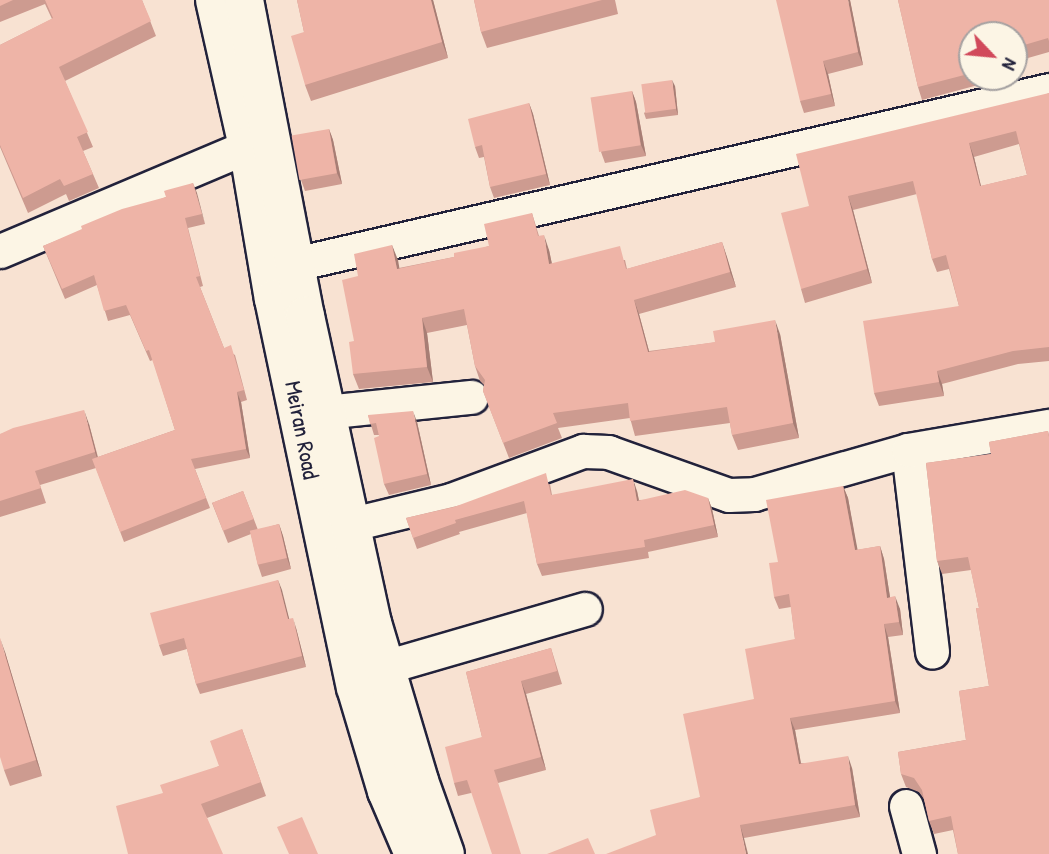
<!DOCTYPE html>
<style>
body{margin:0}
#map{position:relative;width:1049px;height:854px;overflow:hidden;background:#f8e2d2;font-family:"Patrick Hand",sans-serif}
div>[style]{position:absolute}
.roads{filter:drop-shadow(2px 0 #22223b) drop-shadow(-2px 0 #22223b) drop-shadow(0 2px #22223b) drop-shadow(0 -2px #22223b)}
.minor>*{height:33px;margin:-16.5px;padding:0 16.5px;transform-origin:16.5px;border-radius:16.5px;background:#fcf5e5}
.major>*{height:38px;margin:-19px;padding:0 19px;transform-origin:19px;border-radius:19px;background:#fcf5e5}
.wall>*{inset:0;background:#cd9b90}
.shaded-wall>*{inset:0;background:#a77e75}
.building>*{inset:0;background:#eeb4a7;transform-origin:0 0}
span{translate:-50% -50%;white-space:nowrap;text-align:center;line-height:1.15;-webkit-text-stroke:5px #fcf5e5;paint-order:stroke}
.street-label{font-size:23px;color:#22223b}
.north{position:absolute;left:958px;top:21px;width:70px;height:70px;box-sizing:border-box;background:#fcf5e5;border:2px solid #a5a1a1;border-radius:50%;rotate:116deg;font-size:19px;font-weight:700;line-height:28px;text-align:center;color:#22223b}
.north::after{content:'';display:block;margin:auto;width:24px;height:32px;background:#d1495b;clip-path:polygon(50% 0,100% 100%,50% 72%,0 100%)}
</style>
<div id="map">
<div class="roads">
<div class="minor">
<i style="left:0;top:251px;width:269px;rotate:-22.9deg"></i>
<i style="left:295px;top:264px;width:774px;rotate:-12.99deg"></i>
<i style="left:325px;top:412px;width:147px;rotate:-5.9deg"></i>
<i style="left:908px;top:450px;width:203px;rotate:83.2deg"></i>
<i style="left:352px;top:524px;width:102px;rotate:-13.6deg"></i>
<i style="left:451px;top:500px;width:141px;rotate:-20.4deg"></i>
<i style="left:583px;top:451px;width:25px;rotate:2deg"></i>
<i style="left:608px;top:452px;width:128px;rotate:19.6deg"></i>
<i style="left:729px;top:495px;width:25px;rotate:-2deg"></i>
<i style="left:754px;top:494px;width:160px;rotate:-15.9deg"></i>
<i style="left:908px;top:450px;width:143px;rotate:-9.7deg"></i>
<i style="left:385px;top:667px;width:208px;rotate:-16.2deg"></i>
<i style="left:906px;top:806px;width:50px;rotate:74.8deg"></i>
</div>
<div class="major">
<i style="left:215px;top:0;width:150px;rotate:77.3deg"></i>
<i style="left:248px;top:146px;width:155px;rotate:80.4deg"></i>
<i style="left:274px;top:299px;width:397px;rotate:78.1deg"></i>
<i style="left:356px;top:687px;width:109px;rotate:73.4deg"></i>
<i style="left:387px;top:791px;width:69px;rotate:66.8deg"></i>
<i style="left:244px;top:0;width:322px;rotate:79.1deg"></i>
<i style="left:305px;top:316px;width:314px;rotate:77.7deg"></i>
<i style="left:372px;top:623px;width:165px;rotate:73.4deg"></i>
<i style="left:419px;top:781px;width:77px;rotate:70.4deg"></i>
</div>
</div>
<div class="wall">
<i style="clip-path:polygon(0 0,142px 0,156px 36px,65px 81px,93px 147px,83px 151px,99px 188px,69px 201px,66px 194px,28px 213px,0 147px,0 45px,52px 19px,45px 4px,0 22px)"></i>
<i style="clip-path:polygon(297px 0,433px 0,448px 58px,311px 101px,305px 85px,304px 32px)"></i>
<i style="clip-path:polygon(474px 0,615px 0,618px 14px,487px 48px,481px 32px)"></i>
<i style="clip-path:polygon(850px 0,863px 65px,828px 74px,835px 106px,804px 113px,800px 101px)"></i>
<i style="clip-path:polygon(898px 0,1049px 0,1049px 52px,1014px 62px,1014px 35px,972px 35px,972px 77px,996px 77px,997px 80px,922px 100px,918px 87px)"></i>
<i style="clip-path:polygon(675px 86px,678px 115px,646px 119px,644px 113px)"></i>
<i style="clip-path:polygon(632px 91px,636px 102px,646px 156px,605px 163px,601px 152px)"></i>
<i style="clip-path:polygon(evenodd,1049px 93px,1049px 361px,1018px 364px,942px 384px,944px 396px,879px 406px,874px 393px,959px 306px,949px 269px,937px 272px,932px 259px,917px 194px,853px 210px,872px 283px,805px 303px,801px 289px,809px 206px,1049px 93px,1019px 144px,1027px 175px,981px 186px,974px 157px,1019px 144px)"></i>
<i style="clip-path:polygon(529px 103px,533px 114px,550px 185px,494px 198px,490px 187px,484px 157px,479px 158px,475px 147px)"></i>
<i style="clip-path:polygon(329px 129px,333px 140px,342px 184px,305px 191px,301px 180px)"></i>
<i style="clip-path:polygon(193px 183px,205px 224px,188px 228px,203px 286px,200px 287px,224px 348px,235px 355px,247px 400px,241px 402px,250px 458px,195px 469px,210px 508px,124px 542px,96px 468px,40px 485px,46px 503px,0 517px,0 434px,89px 424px,98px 457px,175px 430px,153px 360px,150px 361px,130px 315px,108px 321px,97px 285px,65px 299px,43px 246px,166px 197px)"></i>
<i style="clip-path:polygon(532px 213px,539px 236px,549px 250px,552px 264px,625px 260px,627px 269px,722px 242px,736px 287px,639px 314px,649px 351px,780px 334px,799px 438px,738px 450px,732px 435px,730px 423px,635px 436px,630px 418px,558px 428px,562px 438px,509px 458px,483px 391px,484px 385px,480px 381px,475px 366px,467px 325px,427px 333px,433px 382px,359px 389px,353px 374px,354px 341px,358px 276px,392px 245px,399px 268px,454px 257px,489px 246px)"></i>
<i style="clip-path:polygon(368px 415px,417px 422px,431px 485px,389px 495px,384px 484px,379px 436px,379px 435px,374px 435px)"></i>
<i style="clip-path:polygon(1048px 431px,1049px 435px,1049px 854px,958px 854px,953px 830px,934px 834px,929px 821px,924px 799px,919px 792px,906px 787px,901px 774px,898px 752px,966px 740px,959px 691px,989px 686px,976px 608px,979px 608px,971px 570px,942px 574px,937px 561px,926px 463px,991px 454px,989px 442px)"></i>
<i style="clip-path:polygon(550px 484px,552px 495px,637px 491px,639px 500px,708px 498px,712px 509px,718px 537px,648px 552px,649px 558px,542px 576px,537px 564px,527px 513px,459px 532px,460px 534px,417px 549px,406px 518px)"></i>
<i style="clip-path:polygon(843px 486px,848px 498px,857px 550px,880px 546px,884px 559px,890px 597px,900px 609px,903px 635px,888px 637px,900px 713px,795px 730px,801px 763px,852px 768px,860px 817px,744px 838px,656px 835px,700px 797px,754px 699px,795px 639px,791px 607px,779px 609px,774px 597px,778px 562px)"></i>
<i style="clip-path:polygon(243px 491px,258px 530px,279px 524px,283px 536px,291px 569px,262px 577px,258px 565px,251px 534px,228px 543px,212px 503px)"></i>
<i style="clip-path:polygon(278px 580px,289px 619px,296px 628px,306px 667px,200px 694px,196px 684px,187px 649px,163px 656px,159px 645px)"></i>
<i style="clip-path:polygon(551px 648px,562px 684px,526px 694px,546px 770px,498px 783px,471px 793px,458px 796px,454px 783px,482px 737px,466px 672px)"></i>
<i style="clip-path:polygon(5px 652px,42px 776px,10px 786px,4px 770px)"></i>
<i style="clip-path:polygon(242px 729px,266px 796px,207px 818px,163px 793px,219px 766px)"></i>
</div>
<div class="shaded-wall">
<i style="clip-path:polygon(431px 0,433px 0,448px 58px,442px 42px)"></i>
<i style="clip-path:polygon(848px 0,850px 0,863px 65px,858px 52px)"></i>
<i style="clip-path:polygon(823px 61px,828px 74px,835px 106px,831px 94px)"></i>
<i style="clip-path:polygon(672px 80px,675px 86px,678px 115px,676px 109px)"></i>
<i style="clip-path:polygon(632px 91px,636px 102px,646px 156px,641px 145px)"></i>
<i style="clip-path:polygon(529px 103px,533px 114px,550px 185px,546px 174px)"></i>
<i style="clip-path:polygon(329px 129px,333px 140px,342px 184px,337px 173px)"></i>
<i style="clip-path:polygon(969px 143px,974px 157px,984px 199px,980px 186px)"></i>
<i style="clip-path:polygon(193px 183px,197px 193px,205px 224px,202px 214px)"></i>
<i style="clip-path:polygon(848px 196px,853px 210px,872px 283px,867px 269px)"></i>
<i style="clip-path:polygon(544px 235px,549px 250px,555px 279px,549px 264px)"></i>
<i style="clip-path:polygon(722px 242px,727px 257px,736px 287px,730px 272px)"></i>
<i style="clip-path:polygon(392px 245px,398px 260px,402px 283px,397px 269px)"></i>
<i style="clip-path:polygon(634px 300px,639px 314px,653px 366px,648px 352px)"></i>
<i style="clip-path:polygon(422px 318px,427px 333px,433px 382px,427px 367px)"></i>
<i style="clip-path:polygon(775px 320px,780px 334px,799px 438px,793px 423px)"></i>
<i style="clip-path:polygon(937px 371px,942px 384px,944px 396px,939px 382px)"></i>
<i style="clip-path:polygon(237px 392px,241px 402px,250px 458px,246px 449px)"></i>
<i style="clip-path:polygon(84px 410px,89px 424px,100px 467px,95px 452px)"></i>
<i style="clip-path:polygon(413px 411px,417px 422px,431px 485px,427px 474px)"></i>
<i style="clip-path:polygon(633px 479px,637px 491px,641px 512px,637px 501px)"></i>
<i style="clip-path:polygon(843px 486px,848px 498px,860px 563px,855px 550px)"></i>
<i style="clip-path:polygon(708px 498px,712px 509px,718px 537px,714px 525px)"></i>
<i style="clip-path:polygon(279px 524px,283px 536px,291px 569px,287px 558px)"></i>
<i style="clip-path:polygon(880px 546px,884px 559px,892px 610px,887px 598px)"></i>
<i style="clip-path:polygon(278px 580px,282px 590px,292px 630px,288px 619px)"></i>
<i style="clip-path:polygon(895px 596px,900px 609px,903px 635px,899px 622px)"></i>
<i style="clip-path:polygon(293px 618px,296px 628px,306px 667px,302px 656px)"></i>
<i style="clip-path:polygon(884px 624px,888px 637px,900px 713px,895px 701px)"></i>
<i style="clip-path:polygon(0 638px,5px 652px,42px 776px,36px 760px)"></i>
<i style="clip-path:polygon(521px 681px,526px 694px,546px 770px,541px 757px)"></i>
<i style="clip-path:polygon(790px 718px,795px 730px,803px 776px,799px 764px)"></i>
<i style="clip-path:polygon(848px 756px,852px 768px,860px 817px,855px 805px)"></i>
<i style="clip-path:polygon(740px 825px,744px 838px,748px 854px,746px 854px)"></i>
</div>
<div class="building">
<i style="clip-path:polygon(0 0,13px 0,0 6px)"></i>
<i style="clip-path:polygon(45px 0,142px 0,151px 21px,59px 67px,88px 132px,77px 137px,93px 174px,64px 186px,60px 179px,23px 198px,0 145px,0 45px,53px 18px)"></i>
<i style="clip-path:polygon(297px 0,431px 0,442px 42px,305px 85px,291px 36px,304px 32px)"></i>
<i style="clip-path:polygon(474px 0,602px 0,481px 32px)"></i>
<i style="clip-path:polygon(776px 0,848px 0,858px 52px,823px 61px,831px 94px,800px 101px)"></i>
<i style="clip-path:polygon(898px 0,1049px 0,1049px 41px,1048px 38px,1014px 48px,1014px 35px,972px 35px,972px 73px,918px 87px)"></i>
<i style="left:672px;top:80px;width:29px;height:31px;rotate:82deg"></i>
<i style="left:632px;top:91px;width:55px;height:42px;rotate:81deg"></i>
<i style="clip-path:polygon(evenodd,1049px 93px,1049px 347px,1013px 351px,937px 371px,939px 382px,874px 393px,863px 321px,959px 306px,946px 255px,932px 259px,913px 181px,848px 196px,867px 269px,801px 289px,781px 213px,809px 206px,796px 154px,1049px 93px,1016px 131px,1027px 175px,980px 186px,969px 143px,1016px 131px)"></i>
<i style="clip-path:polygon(529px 103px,546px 174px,490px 187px,482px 145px,475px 147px,468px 119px)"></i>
<i style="left:329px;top:129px;width:45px;height:38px;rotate:80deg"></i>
<i style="clip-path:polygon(193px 183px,202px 214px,185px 218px,200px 276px,196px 277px,224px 348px,231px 345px,244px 390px,237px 392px,246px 449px,191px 459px,206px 498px,120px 532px,92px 459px,175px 430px,149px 350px,146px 351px,126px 305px,104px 311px,94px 275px,62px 289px,43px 246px,82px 229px,81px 226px,122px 209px,166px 197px,164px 191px,167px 190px)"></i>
<i style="clip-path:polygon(532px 213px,538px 236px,544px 235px,549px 264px,620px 246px,626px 269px,722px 242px,730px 272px,634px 300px,648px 352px,715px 342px,713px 331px,775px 320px,793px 423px,732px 435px,727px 407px,630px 421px,628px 403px,553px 413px,557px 423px,503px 443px,483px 391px,485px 380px,475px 366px,464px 309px,422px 318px,427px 367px,353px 374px,349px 342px,354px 341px,342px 280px,358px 276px,354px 254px,392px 245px,397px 269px,454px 257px,454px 253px,489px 246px,484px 224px)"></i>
<i style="clip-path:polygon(84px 410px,95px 452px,35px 471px,41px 488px,0 501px,0 434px,13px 428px)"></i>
<i style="clip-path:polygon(413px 411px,427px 474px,384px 484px,374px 438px,379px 436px,376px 423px,370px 424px,368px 415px)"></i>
<i style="clip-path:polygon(1048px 431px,1049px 437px,1049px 854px,958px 854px,951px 816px,929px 821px,922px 790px,914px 778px,901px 774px,898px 752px,966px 740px,959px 691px,989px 686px,976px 608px,979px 608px,968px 557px,937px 561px,926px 463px,991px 454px,989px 442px)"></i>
<i style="clip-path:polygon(546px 473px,551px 495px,633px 479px,637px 501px,685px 490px,708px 498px,714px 525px,644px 540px,645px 547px,537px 564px,524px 501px,455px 520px,456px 523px,413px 538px,406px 518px,454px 507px)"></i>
<i style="clip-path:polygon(843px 486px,855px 550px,880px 546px,887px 598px,895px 596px,899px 622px,884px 624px,895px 701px,790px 718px,799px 764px,848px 756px,855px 805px,740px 825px,746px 854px,606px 854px,656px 835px,650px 810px,700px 797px,683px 714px,754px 699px,745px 649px,795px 639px,789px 594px,774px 597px,769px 563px,778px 562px,766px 500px)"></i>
<i style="left:243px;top:491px;width:30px;height:33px;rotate:69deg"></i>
<i style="left:279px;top:524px;width:35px;height:30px;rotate:77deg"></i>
<i style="clip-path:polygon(278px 580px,288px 619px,293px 618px,302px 656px,196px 684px,184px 638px,159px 645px,150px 613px)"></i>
<i style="clip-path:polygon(0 638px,36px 760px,4px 770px,0 757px)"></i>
<i style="clip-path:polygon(551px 648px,557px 671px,521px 681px,541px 757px,494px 770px,521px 854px,492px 854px,467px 780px,454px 783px,445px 747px,482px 737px,466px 672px)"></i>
<i style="clip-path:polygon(242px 729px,261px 782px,201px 804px,223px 854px,128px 854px,116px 806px,163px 793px,160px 785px,219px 766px,210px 741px)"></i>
<i style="clip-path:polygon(302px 817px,318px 854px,289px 854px,277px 827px)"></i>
<i style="clip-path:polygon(588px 838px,595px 854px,547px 854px)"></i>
</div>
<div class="street-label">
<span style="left:302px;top:430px;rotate:79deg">Meiran Road</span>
</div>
<div class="north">N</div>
</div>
